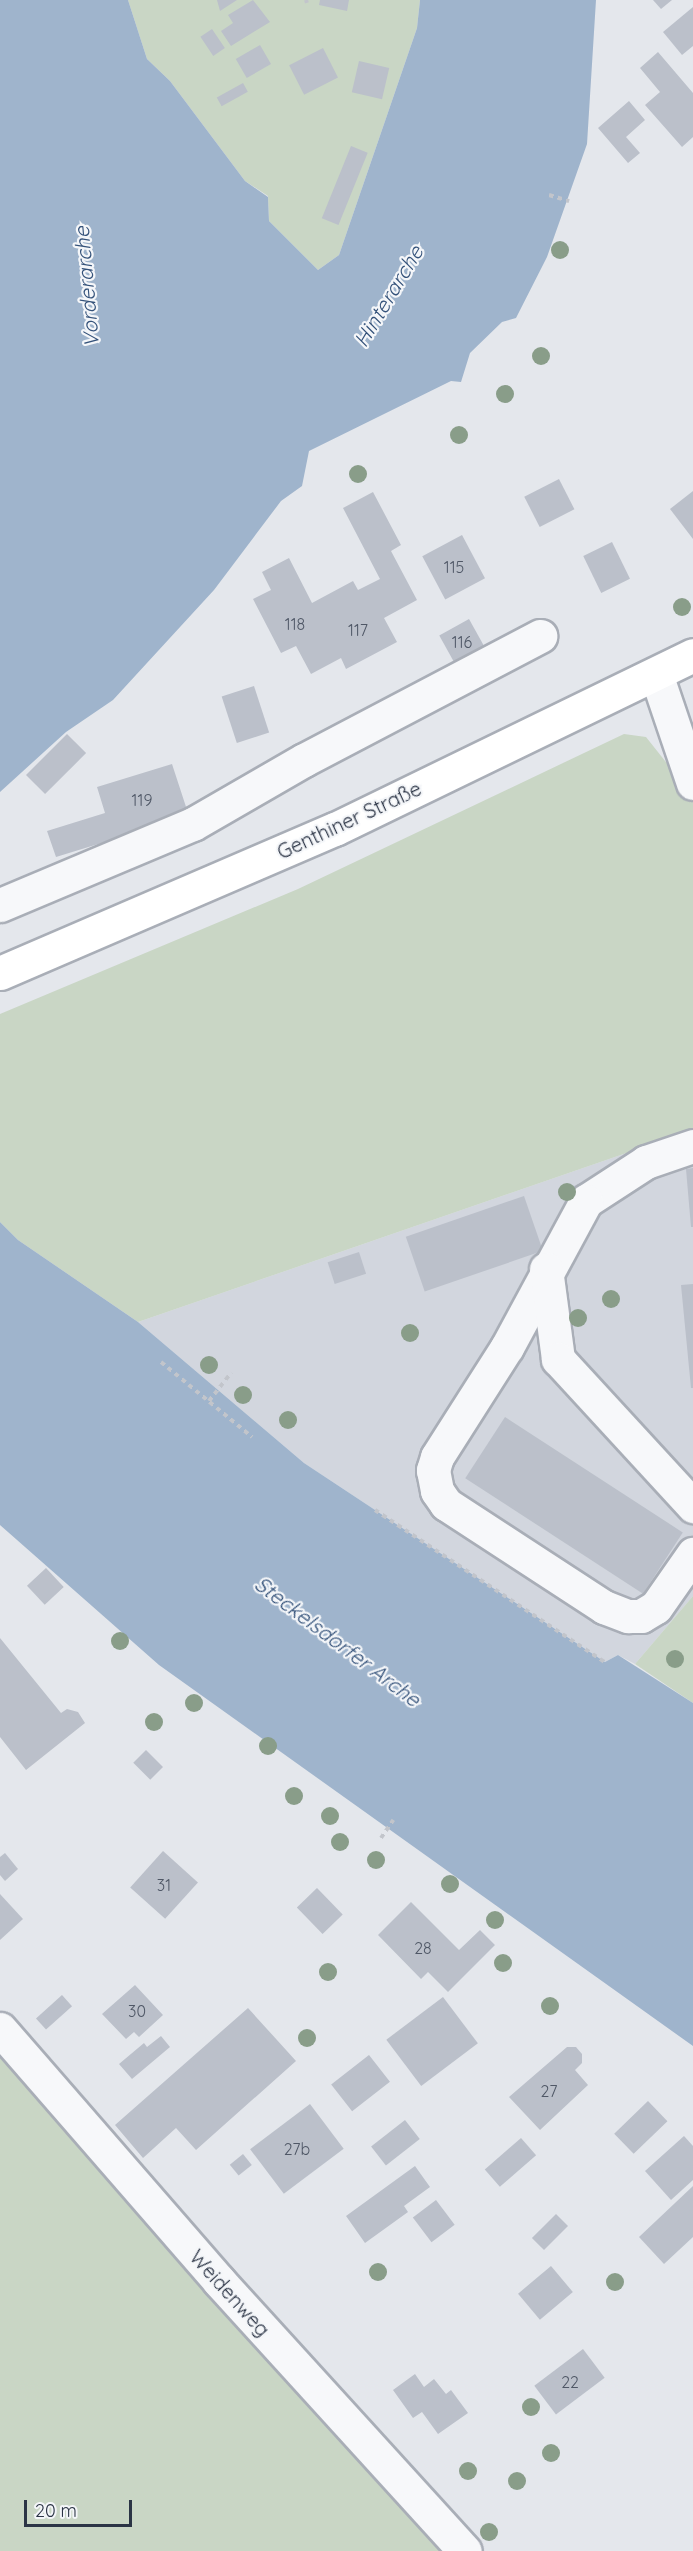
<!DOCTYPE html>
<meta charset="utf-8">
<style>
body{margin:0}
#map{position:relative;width:693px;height:2551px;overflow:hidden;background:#e4e7ec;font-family:Quicksand,sans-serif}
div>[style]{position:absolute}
.built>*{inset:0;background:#d2d6de}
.green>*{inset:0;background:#c9d6c5}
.water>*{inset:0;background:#9fb4cc}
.building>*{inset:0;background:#bbc0ca;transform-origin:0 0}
.path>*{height:4px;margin-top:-2px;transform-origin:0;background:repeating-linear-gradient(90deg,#c2c5cb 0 4.5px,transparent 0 9px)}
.roads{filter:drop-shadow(2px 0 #a9aeb7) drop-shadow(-2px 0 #a9aeb7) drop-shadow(0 2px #a9aeb7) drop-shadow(0 -2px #a9aeb7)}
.minor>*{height:33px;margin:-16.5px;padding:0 16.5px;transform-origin:16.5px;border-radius:16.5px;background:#f7f8fa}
.major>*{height:33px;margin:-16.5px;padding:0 16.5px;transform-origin:16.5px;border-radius:16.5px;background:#fff}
.trees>*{width:18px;height:18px;margin:-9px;border-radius:50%;background:#899d89}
span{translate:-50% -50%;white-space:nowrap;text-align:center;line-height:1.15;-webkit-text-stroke:4.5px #f4f6f9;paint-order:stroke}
.number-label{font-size:16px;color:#4f5766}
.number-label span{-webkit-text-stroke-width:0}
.street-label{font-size:20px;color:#2b3445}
.water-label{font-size:21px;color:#34527a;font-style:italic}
.scale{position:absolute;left:24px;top:2500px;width:108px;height:27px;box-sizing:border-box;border:3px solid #2b3445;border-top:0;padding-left:8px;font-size:18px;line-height:21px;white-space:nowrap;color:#2b3445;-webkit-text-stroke:4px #f4f6f9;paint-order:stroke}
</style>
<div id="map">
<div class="built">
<i style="clip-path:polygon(693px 1130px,693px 1596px,635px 1664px,618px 1655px,605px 1662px,304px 1463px,138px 1322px)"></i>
</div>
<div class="green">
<i style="clip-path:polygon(128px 0,420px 0,417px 28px,339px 255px,318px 270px,269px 221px,268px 196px,245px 181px,170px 81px,147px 59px)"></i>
<i style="clip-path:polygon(624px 734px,646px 737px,681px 781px,693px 777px,693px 1130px,138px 1322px,18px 1240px,0 1222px,0 1014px,298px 889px)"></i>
<i style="clip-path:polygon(693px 1596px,693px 1703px,635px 1664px)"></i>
<i style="clip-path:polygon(0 2052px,447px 2551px,0 2551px)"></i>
</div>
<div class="water">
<i style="clip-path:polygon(0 0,128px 0,147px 59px,170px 81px,245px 181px,268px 197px,269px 221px,318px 270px,339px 255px,417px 28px,420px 0,596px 0,587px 144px,547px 257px,516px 318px,502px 322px,470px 353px,461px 382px,451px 381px,309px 451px,302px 486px,281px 501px,214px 590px,113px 700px,66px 732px,0 792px)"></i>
<i style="clip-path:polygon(0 1222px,18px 1240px,138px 1322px,304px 1463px,605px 1662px,618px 1655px,693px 1703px,693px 2046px,159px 1665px,0 1525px)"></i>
</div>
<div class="building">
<i style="clip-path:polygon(217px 0,237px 0,220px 11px)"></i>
<i style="clip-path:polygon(253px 0,270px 22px,231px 46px,221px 31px,233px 23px,228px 15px)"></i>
<i style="clip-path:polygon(320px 0,349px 0,347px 11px,319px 5px)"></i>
<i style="clip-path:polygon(653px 0,672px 0,661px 9px)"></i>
<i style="clip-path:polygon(693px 7px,693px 46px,682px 55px,663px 32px)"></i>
<i style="left:212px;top:29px;width:23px;height:14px;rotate:56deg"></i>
<i style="left:260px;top:45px;width:22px;height:28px;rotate:60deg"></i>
<i style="left:323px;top:48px;width:33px;height:38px;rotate:63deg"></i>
<i style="clip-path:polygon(658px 52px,693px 93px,693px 137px,682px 147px,645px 105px,660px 92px,640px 68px)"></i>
<i style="left:359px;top:61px;width:31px;height:32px;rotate:13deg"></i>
<i style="left:243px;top:83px;width:10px;height:30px;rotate:61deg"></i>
<i style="clip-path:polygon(629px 101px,645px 120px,626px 137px,640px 153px,628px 163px,598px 128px)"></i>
<i style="left:351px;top:146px;width:18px;height:78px;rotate:22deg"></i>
<i style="left:559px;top:479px;width:34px;height:39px;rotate:63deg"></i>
<i style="clip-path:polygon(693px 491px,693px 539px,670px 509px)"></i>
<i style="clip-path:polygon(373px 492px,401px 545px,391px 551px,417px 600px,384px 618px,397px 642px,346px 669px,341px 658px,311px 674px,296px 646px,281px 653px,253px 599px,271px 590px,262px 572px,289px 558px,312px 603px,353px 581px,358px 590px,380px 579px,343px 508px)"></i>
<i style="left:462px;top:535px;width:49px;height:45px;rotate:62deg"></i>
<i style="left:612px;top:542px;width:41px;height:32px;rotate:64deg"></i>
<i style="left:469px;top:619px;width:33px;height:34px;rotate:61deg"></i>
<i style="left:254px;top:686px;width:49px;height:34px;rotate:72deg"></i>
<i style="left:67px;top:734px;width:27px;height:58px;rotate:45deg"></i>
<i style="clip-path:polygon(172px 764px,189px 816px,56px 857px,47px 831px,105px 813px,97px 787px)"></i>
<i style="clip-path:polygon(693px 1168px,693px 1227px,691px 1227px,686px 1169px)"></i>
<i style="left:524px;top:1196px;width:58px;height:125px;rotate:71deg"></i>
<i style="left:359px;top:1252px;width:23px;height:33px;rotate:72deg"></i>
<i style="clip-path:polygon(693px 1284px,693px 1388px,691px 1388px,681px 1285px)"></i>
<i style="left:505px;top:1417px;width:212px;height:73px;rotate:33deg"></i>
<i style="left:46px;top:1568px;width:26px;height:26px;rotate:47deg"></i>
<i style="clip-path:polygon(0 1638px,61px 1713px,67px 1709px,78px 1712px,85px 1723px,26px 1770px,0 1737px)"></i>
<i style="left:146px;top:1750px;width:24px;height:18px;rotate:45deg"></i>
<i style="left:163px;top:1851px;width:47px;height:49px;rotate:42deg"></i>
<i style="clip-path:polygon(5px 1853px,18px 1869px,5px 1881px,0 1875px,0 1857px)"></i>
<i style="left:317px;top:1888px;width:37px;height:28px;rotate:46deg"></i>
<i style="clip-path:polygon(0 1894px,23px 1919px,0 1940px)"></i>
<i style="clip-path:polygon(411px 1902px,459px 1950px,480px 1930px,495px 1945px,448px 1992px,428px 1972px,421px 1979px,378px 1935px)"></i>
<i style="clip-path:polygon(135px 1985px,163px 2015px,139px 2037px,134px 2032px,126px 2039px,102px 2014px)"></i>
<i style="left:62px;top:1995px;width:15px;height:35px;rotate:48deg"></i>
<i style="left:443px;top:1997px;width:58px;height:71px;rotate:53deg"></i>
<i style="clip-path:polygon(248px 2008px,296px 2061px,196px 2150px,176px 2128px,143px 2158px,115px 2125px)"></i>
<i style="clip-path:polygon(161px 2036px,170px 2047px,132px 2079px,119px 2064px,144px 2043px,147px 2047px)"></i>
<i style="clip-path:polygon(567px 2047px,576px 2047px,582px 2054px,582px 2063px,575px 2070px,588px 2085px,540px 2130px,509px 2097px)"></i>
<i style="left:369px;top:2055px;width:34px;height:48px;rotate:52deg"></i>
<i style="left:648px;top:2101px;width:28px;height:47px;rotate:46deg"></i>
<i style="left:310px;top:2104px;width:56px;height:75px;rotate:53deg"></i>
<i style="left:405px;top:2120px;width:24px;height:43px;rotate:52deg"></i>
<i style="clip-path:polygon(684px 2136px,693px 2146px,693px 2180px,671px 2200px,645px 2171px)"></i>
<i style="left:521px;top:2138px;width:23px;height:48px;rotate:49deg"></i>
<i style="left:243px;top:2154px;width:14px;height:17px;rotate:51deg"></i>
<i style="clip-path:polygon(415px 2166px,430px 2187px,404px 2206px,408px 2212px,365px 2243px,346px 2216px)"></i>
<i style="clip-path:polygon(693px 2186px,693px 2237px,664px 2264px,639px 2237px)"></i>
<i style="left:436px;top:2200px;width:31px;height:29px;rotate:53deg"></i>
<i style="left:556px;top:2214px;width:17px;height:34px;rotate:45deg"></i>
<i style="left:551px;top:2266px;width:34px;height:43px;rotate:50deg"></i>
<i style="left:583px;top:2349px;width:36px;height:61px;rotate:53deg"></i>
<i style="clip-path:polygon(415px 2374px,424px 2387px,434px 2379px,446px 2394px,451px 2390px,468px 2413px,438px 2434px,422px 2412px,413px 2418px,393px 2390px)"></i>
</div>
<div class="path">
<i style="left:306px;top:0;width:3px;rotate:72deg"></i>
<i style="left:549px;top:195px;width:21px;rotate:17deg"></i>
<i style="left:161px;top:1362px;width:118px;rotate:39.5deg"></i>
<i style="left:209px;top:1401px;width:36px;rotate:-52deg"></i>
<i style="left:375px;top:1510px;width:276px;rotate:33.5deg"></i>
<i style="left:381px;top:1838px;width:22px;rotate:-56deg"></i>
</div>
<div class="roads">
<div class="minor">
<i style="left:656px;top:674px;width:115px;rotate:71.3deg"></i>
<i style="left:0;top:905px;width:209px;rotate:-22.8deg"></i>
<i style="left:193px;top:824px;width:128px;rotate:-30deg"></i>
<i style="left:304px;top:760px;width:267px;rotate:-27.7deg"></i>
<i style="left:693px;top:1146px;width:50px;rotate:161.2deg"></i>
<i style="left:646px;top:1162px;width:72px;rotate:147deg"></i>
<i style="left:586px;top:1201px;width:166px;rotate:118.4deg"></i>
<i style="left:507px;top:1347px;width:130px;rotate:122.5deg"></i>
<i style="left:437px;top:1457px;width:14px;rotate:107deg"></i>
<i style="left:433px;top:1470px;width:21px;rotate:79deg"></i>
<i style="left:437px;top:1491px;width:16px;rotate:55deg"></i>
<i style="left:446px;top:1504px;width:189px;rotate:33.1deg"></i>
<i style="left:604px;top:1607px;width:26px;rotate:21deg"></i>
<i style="left:628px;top:1616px;width:13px"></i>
<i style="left:641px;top:1616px;width:17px;rotate:-31deg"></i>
<i style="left:656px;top:1607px;width:65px;rotate:-55.1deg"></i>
<i style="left:546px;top:1269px;width:91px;rotate:82.4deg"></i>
<i style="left:558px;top:1359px;width:200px;rotate:47.4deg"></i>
<i style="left:0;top:2029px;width:334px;rotate:49deg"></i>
<i style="left:219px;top:2281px;width:365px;rotate:47.7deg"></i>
</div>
<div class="major">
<i style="left:0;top:973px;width:365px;rotate:-23.3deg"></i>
<i style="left:335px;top:829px;width:398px;rotate:-25.9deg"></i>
</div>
</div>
<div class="trees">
<i style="left:560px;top:250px"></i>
<i style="left:541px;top:356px"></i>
<i style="left:505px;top:394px"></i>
<i style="left:459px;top:435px"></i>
<i style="left:358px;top:474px"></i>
<i style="left:682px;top:607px"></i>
<i style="left:567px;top:1192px"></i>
<i style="left:611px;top:1299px"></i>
<i style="left:578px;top:1318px"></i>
<i style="left:410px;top:1333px"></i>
<i style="left:209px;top:1365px"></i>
<i style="left:243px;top:1395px"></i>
<i style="left:288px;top:1420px"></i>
<i style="left:120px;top:1641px"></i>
<i style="left:675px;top:1659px"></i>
<i style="left:194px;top:1703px"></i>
<i style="left:154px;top:1722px"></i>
<i style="left:268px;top:1746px"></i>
<i style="left:294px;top:1796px"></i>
<i style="left:330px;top:1816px"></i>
<i style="left:340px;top:1842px"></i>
<i style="left:376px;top:1860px"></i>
<i style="left:450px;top:1884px"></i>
<i style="left:495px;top:1920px"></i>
<i style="left:503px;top:1963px"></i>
<i style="left:328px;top:1972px"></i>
<i style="left:550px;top:2006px"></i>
<i style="left:307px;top:2038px"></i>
<i style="left:378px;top:2272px"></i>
<i style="left:615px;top:2282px"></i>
<i style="left:531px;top:2407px"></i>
<i style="left:551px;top:2453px"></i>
<i style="left:468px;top:2471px"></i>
<i style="left:517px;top:2481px"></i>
<i style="left:489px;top:2532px"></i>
</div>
<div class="number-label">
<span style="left:454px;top:567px">115</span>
<span style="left:295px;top:624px">118</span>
<span style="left:358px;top:630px">117</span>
<span style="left:462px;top:642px">116</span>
<span style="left:142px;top:800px">119</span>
<span style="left:164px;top:1885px">31</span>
<span style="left:423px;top:1948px">28</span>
<span style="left:137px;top:2011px">30</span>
<span style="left:549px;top:2091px">27</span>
<span style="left:297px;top:2149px">27b</span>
<span style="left:570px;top:2382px">22</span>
</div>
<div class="street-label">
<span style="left:349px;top:820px;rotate:-25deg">Genthiner Straße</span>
<span style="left:230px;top:2293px;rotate:48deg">Weidenweg</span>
</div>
<div class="water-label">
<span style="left:86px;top:287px;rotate:-95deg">Vorderarche</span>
<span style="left:388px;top:296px;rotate:-59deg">Hinterarche</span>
<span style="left:338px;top:1641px;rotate:37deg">Steckelsdorfer Arche</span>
</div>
<div class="scale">20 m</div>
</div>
